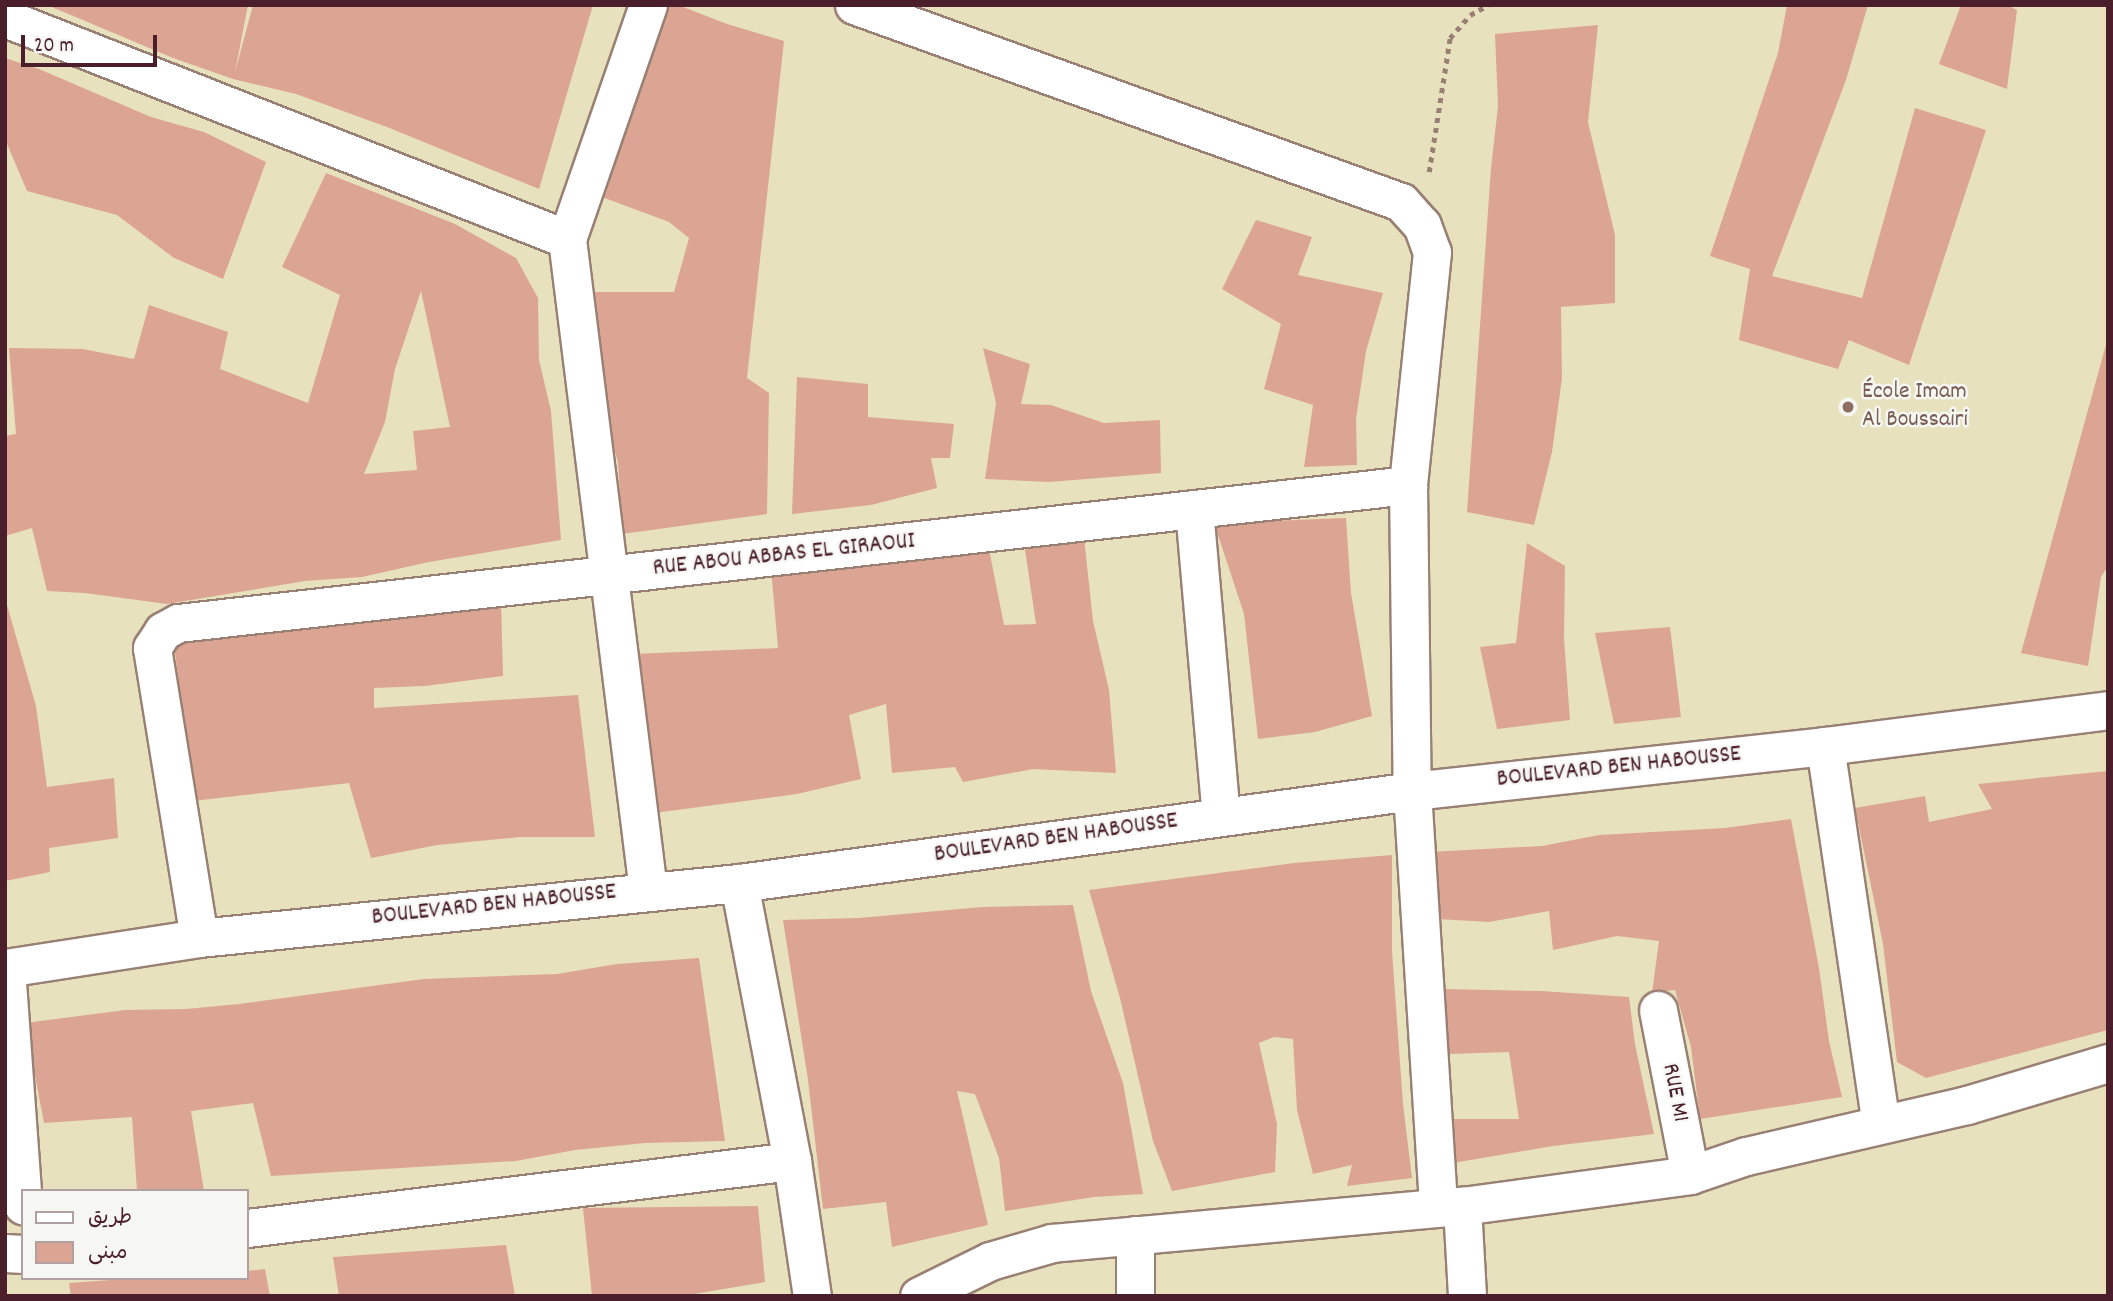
<!DOCTYPE html>
<meta charset="utf-8">
<style>
body{margin:0}
#map{position:relative;width:2113px;height:1301px;overflow:hidden;background:#e8e1be;font-family:Dekko,"Playpen Sans Arabic",sans-serif}
div>[style]{position:absolute}
.building>*{inset:0;background:#dca593}
.path>*{height:4.5px;margin-top:-2.25px;transform-origin:0;background:repeating-linear-gradient(90deg,#998074 0 5px,transparent 0 10px)}
.roads{filter:drop-shadow(2px 0 #998074) drop-shadow(-2px 0 #998074) drop-shadow(0 2px #998074) drop-shadow(0 -2px #998074)}
.minor>*{height:37px;margin:-18.5px;padding:0 18.5px;transform-origin:18.5px;border-radius:18.5px;background:#fff}
.dots>*{width:19px;height:19px;translate:-50% -50%;box-sizing:border-box;border:4px solid #f6f6f2;border-radius:50%}
span{translate:-50% -50%;white-space:nowrap;text-align:center;line-height:1.15;-webkit-text-stroke:5px #f6f6f2;paint-order:stroke}
.education-label{font-size:24px;color:#785e54}
.left{translate:0 -50%;text-align:left}
.street-label{font-size:24px;color:#4a1f2b}
.frame{position:absolute;inset:0;border:7px solid #4a1f2b;pointer-events:none}
.legend{position:absolute;left:21px;top:1189px;width:228px;height:91px;box-sizing:border-box;background:#f6f6f2;border:2px solid #b1a0a2;margin:0;padding:9px 12px;list-style:none;font-size:21px;color:#4a1f2b}
.legend li{display:flex;align-items:center;gap:14px;height:35px}
.legend b{width:35px;border:2px solid #b1a0a2}
.scale{position:absolute;left:21px;top:35px;width:136px;height:32px;box-sizing:border-box;border:4px solid #4a1f2b;border-top:0;padding-left:9px;font-size:21px;line-height:24px;white-space:nowrap;color:#4a1f2b;-webkit-text-stroke:5px #f6f6f2;paint-order:stroke}
</style>
<div id="map">
<div class="building">
<i style="clip-path:polygon(47px 5px,248px 5px,235px 72px,253px 5px,593px 5px,539px 189px,387px 127px,296px 94px,233px 79px,173px 58px)"></i>
<i style="clip-path:polygon(665px 5px,678px 5px,727px 24px,784px 41px,747px 378px,769px 393px,767px 514px,622px 534px,618px 462px,595px 388px,589px 292px,674px 292px,689px 238px,669px 222px,602px 197px)"></i>
<i style="clip-path:polygon(1787px 5px,1868px 5px,1846px 80px,1772px 276px,1862px 298px,1915px 108px,1986px 130px,1909px 365px,1849px 340px,1838px 369px,1739px 340px,1750px 269px,1710px 256px,1778px 53px)"></i>
<i style="clip-path:polygon(1961px 5px,2007px 5px,2017px 10px,2007px 89px,1939px 64px)"></i>
<i style="clip-path:polygon(1598px 25px,1588px 122px,1615px 235px,1615px 303px,1561px 307px,1562px 378px,1552px 452px,1534px 525px,1467px 512px,1491px 168px,1498px 106px,1495px 34px)"></i>
<i style="clip-path:polygon(5px 58px,39px 69px,151px 117px,204px 132px,266px 162px,223px 279px,174px 258px,117px 215px,27px 191px,5px 139px)"></i>
<i style="clip-path:polygon(evenodd,326px 173px,455px 224px,516px 258px,538px 298px,539px 360px,551px 411px,561px 540px,429px 562px,362px 577px,305px 581px,167px 604px,85px 593px,47px 591px,32px 528px,5px 536px,5px 436px,16px 434px,9px 348px,83px 349px,134px 359px,149px 305px,228px 332px,220px 369px,308px 403px,340px 295px,282px 267px,326px 173px,421px 291px,450px 427px,413px 431px,417px 470px,364px 474px,385px 422px,395px 369px,421px 291px)"></i>
<i style="clip-path:polygon(1256px 220px,1312px 237px,1298px 275px,1383px 293px,1366px 351px,1356px 419px,1357px 465px,1304px 467px,1313px 405px,1264px 389px,1281px 324px,1222px 289px)"></i>
<i style="clip-path:polygon(2107px 341px,2108px 566px,2101px 577px,2088px 666px,2021px 653px)"></i>
<i style="clip-path:polygon(983px 348px,1030px 364px,1021px 404px,1051px 405px,1104px 423px,1160px 420px,1161px 473px,1049px 482px,985px 479px,996px 403px)"></i>
<i style="clip-path:polygon(797px 377px,868px 384px,868px 417px,954px 424px,950px 458px,931px 458px,937px 488px,871px 505px,792px 514px)"></i>
<i style="clip-path:polygon(1346px 518px,1351px 593px,1372px 716px,1315px 732px,1258px 739px,1244px 614px,1214px 523px)"></i>
<i style="clip-path:polygon(1083px 528px,1093px 621px,1109px 690px,1116px 773px,1033px 769px,963px 782px,955px 767px,892px 773px,886px 704px,849px 715px,861px 779px,797px 794px,654px 813px,633px 654px,778px 648px,771px 568px,850px 567px,929px 559px,988px 544px,1004px 625px,1036px 624px,1024px 543px)"></i>
<i style="clip-path:polygon(1527px 543px,1565px 566px,1564px 638px,1570px 720px,1497px 729px,1480px 647px,1516px 643px)"></i>
<i style="clip-path:polygon(5px 598px,36px 706px,47px 787px,114px 778px,118px 838px,49px 848px,50px 872px,5px 881px)"></i>
<i style="clip-path:polygon(501px 602px,503px 676px,425px 686px,374px 688px,374px 708px,578px 695px,595px 837px,520px 837px,437px 845px,371px 858px,349px 783px,193px 801px,174px 644px,331px 627px,415px 609px)"></i>
<i style="clip-path:polygon(1670px 627px,1681px 717px,1614px 724px,1595px 633px)"></i>
<i style="clip-path:polygon(2108px 771px,2108px 1030px,1926px 1078px,1897px 1062px,1883px 944px,1855px 808px,1925px 796px,1929px 822px,1992px 809px,1978px 784px)"></i>
<i style="clip-path:polygon(1791px 819px,1819px 968px,1829px 1041px,1842px 1097px,1700px 1119px,1691px 1047px,1675px 990px,1652px 993px,1659px 941px,1617px 936px,1553px 950px,1549px 911px,1489px 922px,1437px 919px,1429px 852px,1542px 846px,1599px 835px,1725px 828px)"></i>
<i style="clip-path:polygon(1392px 855px,1392px 951px,1403px 1104px,1412px 1178px,1347px 1186px,1352px 1165px,1313px 1174px,1297px 1110px,1293px 1039px,1274px 1037px,1259px 1043px,1277px 1124px,1275px 1172px,1172px 1191px,1153px 1141px,1120px 998px,1089px 890px,1294px 863px)"></i>
<i style="clip-path:polygon(1073px 905px,1091px 991px,1123px 1083px,1143px 1194px,1094px 1197px,1005px 1211px,999px 1158px,975px 1094px,957px 1091px,988px 1225px,892px 1247px,886px 1202px,823px 1209px,808px 1080px,783px 920px,859px 918px,982px 907px)"></i>
<i style="clip-path:polygon(699px 958px,725px 1141px,645px 1143px,575px 1150px,516px 1161px,271px 1176px,253px 1103px,191px 1111px,204px 1191px,137px 1191px,132px 1117px,44px 1123px,25px 1023px,125px 1010px,186px 1009px,239px 1004px,424px 979px,557px 974px,617px 964px)"></i>
<i style="clip-path:polygon(1443px 989px,1542px 991px,1629px 997px,1635px 1044px,1654px 1134px,1553px 1146px,1453px 1163px,1454px 1119px,1519px 1119px,1509px 1052px,1449px 1054px)"></i>
<i style="clip-path:polygon(758px 1206px,765px 1282px,682px 1296px,592px 1296px,583px 1208px)"></i>
<i style="clip-path:polygon(506px 1245px,515px 1296px,339px 1296px,333px 1257px)"></i>
<i style="clip-path:polygon(265px 1269px,270px 1296px,71px 1296px,69px 1283px,139px 1278px,247px 1278px,247px 1271px)"></i>
</div>
<div class="path">
<i style="left:1429px;top:172px;width:136px;rotate:-81.1deg"></i>
<i style="left:1450px;top:38px;width:30px;rotate:-49deg"></i>
<i style="left:1470px;top:15px;width:21px;rotate:-29deg"></i>
</div>
<div class="roads">
<div class="minor">
<i style="left:648px;top:5px;width:248px;rotate:109.1deg"></i>
<i style="left:567px;top:239px;width:656px;rotate:82.91deg"></i>
<i style="left:854px;top:5px;width:581px;rotate:19.81deg"></i>
<i style="left:1401px;top:202px;width:31px;rotate:48deg"></i>
<i style="left:1422px;top:225px;width:29px;rotate:70deg"></i>
<i style="left:1432px;top:252px;width:234px;rotate:95.9deg"></i>
<i style="left:1408px;top:485px;width:306px;rotate:89.3deg"></i>
<i style="left:1412px;top:791px;width:417px;rotate:86.4deg"></i>
<i style="left:5px;top:18px;width:604px;rotate:21.47deg"></i>
<i style="left:1194px;top:509px;width:308px;rotate:85deg"></i>
<i style="left:1825px;top:746px;width:382px;rotate:81.6deg"></i>
<i style="left:739px;top:883px;width:283px;rotate:79.2deg"></i>
<i style="left:792px;top:1161px;width:136px;rotate:81.6deg"></i>
<i style="left:199px;top:938px;width:294px;rotate:-99.2deg"></i>
<i style="left:152px;top:648px;width:20px;rotate:-57deg"></i>
<i style="left:163px;top:631px;width:17px;rotate:-28deg"></i>
<i style="left:178px;top:623px;width:1238px;rotate:-6.4deg"></i>
<i style="left:5px;top:968px;width:196px;rotate:-8.8deg"></i>
<i style="left:199px;top:938px;width:543px;rotate:-5.82deg"></i>
<i style="left:739px;top:883px;width:679px;rotate:-7.78deg"></i>
<i style="left:1412px;top:791px;width:415px;rotate:-6.2deg"></i>
<i style="left:1825px;top:746px;width:285px;rotate:-7.2deg"></i>
<i style="left:6px;top:968px;width:238px;rotate:85.9deg"></i>
<i style="left:1658px;top:1010px;width:168px;rotate:79deg"></i>
<i style="left:1462px;top:1206px;width:90px;rotate:86.8deg"></i>
<i style="left:247px;top:1228px;width:549px;rotate:-7.01deg"></i>
<i style="left:1135px;top:1235px;width:61px;rotate:90deg"></i>
<i style="left:5px;top:1253px;width:18px;rotate:3deg"></i>
<i style="left:919px;top:1296px;width:79px;rotate:-26.2deg"></i>
<i style="left:990px;top:1261px;width:65px;rotate:-16.2deg"></i>
<i style="left:1052px;top:1243px;width:412px;rotate:-5.2deg"></i>
<i style="left:1462px;top:1206px;width:230px;rotate:-7.7deg"></i>
<i style="left:1690px;top:1175px;width:59px;rotate:-18.7deg"></i>
<i style="left:1746px;top:1156px;width:227px;rotate:-13deg"></i>
<i style="left:1967px;top:1105px;width:147px;rotate:-16.6deg"></i>
</div>
</div>
<div class="dots">
<i style="left:1848px;top:407px;background:#8d6e63"></i>
</div>
<div class="education-label">
<span class="left" style="left:1862px;top:407px">École Imam<br>Al Boussairi</span>
</div>
<div class="street-label">
<span style="left:784px;top:556px;rotate:-6deg">RUE ABOU ABBAS EL GIRAOUI</span>
<span style="left:1619px;top:768px;rotate:-6deg">BOULEVARD BEN HABOUSSE</span>
<span style="left:1056px;top:839px;rotate:-8deg">BOULEVARD BEN HABOUSSE</span>
<span style="left:494px;top:906px;rotate:-6deg">BOULEVARD BEN HABOUSSE</span>
<span style="left:1674px;top:1093px;rotate:79deg">RUE M1</span>
</div>
<div class="frame"></div>
<ul class="legend">
<li><b style="height:9px;background:#fff"></b>طريق</li>
<li><b style="height:19px;background:#dca593"></b>مبنى</li>
</ul>
<div class="scale">20 m</div>
</div>
